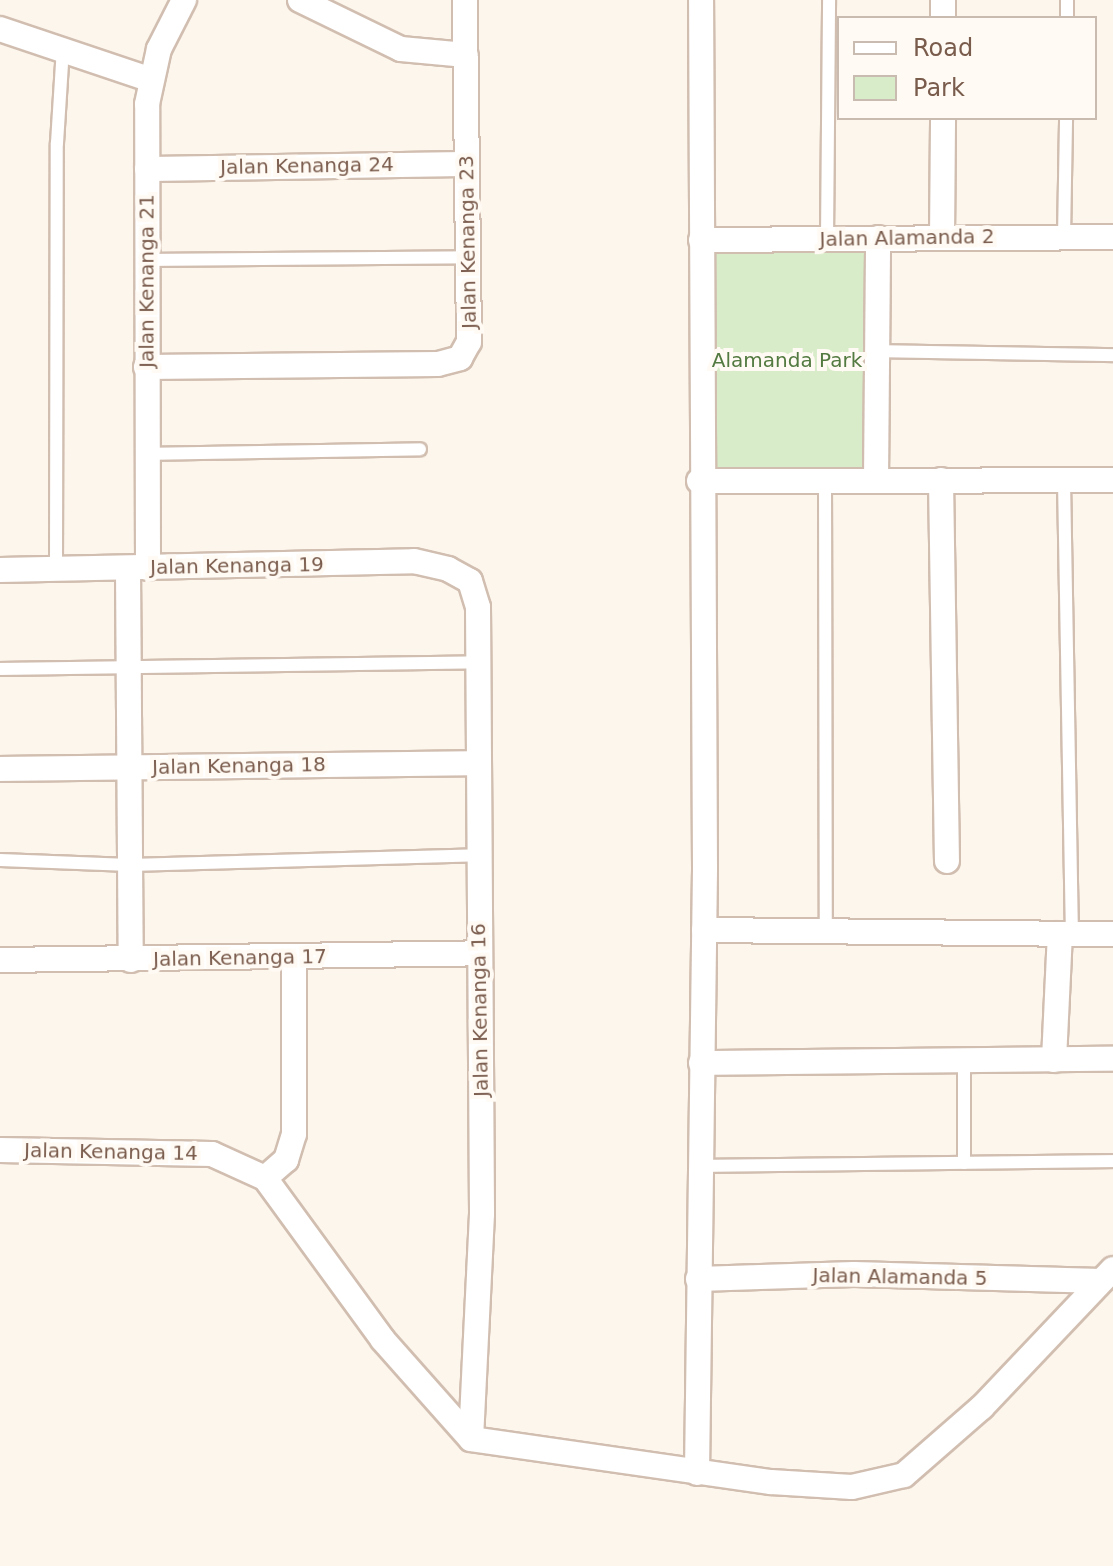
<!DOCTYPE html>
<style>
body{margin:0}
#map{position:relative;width:1113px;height:1566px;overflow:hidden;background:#fdf6ec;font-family:"DejaVu Sans",sans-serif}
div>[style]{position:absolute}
.green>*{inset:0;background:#d8ecc9;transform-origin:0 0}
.roads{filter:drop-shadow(2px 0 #d1beb0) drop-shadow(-2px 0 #d1beb0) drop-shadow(0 2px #d1beb0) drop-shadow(0 -2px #d1beb0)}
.lane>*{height:12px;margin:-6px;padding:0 6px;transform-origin:6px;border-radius:6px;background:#fff}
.street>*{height:24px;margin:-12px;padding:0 12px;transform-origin:12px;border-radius:12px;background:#fff}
span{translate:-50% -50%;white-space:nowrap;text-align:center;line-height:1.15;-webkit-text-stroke:8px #fffaf3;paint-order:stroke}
.street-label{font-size:20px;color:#7a5c4d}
.park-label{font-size:20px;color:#537a41}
.legend{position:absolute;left:837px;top:16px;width:260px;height:104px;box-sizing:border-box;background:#fffaf3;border:2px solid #cabbb1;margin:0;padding:10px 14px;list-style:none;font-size:24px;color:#7a5c4d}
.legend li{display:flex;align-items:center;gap:16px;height:40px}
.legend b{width:40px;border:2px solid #cabbb1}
</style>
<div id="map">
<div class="green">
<i style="left:874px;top:238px;width:242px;height:173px;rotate:90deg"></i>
</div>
<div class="roads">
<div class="lane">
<i style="left:1067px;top:18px;width:18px;rotate:-90deg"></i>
<i style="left:1064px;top:237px;width:119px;rotate:-89deg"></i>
<i style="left:827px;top:239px;width:239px;rotate:-89.5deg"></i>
<i style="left:147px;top:260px;width:321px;rotate:-0.5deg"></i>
<i style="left:877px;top:351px;width:236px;rotate:1deg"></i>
<i style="left:147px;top:454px;width:273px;rotate:-1deg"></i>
<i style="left:825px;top:480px;width:453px;rotate:89.9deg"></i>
<i style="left:1064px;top:480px;width:453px;rotate:89deg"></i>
<i style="left:56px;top:570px;width:427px;rotate:-89.9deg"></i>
<i style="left:57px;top:143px;width:96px;rotate:-86.4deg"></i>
<i style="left:0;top:669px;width:478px;rotate:-0.8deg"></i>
<i style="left:0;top:860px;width:130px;rotate:2.2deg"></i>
<i style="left:130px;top:865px;width:348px;rotate:-1.6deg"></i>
<i style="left:964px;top:1061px;width:102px;rotate:90deg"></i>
<i style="left:700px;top:1166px;width:413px;rotate:-0.7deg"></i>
</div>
<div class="street">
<i style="left:300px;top:0;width:112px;rotate:25.9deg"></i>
<i style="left:401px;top:49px;width:65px;rotate:5.3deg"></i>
<i style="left:943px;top:18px;width:18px;rotate:-90deg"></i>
<i style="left:0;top:29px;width:157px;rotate:18.6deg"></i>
<i style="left:147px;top:169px;width:320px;rotate:-0.9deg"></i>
<i style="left:942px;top:238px;width:120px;rotate:-89.5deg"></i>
<i style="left:701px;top:240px;width:412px;rotate:-0.4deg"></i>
<i style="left:146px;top:367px;width:292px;rotate:-0.6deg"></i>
<i style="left:438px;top:364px;width:23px;rotate:-15deg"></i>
<i style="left:460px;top:358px;width:18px;rotate:-61deg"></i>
<i style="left:469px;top:342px;width:342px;rotate:-90.7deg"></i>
<i style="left:876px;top:480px;width:242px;rotate:-89.5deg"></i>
<i style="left:941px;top:480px;width:381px;rotate:89.1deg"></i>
<i style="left:699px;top:481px;width:414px;rotate:-0.1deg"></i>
<i style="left:148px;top:568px;width:464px;rotate:-90.1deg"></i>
<i style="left:147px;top:104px;width:56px;rotate:-77.7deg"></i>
<i style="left:159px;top:49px;width:55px;rotate:-63deg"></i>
<i style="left:128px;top:569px;width:391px;rotate:89.6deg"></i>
<i style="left:0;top:570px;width:414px;rotate:-1.2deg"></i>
<i style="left:414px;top:561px;width:35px;rotate:13deg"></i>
<i style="left:448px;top:569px;width:25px;rotate:29deg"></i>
<i style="left:470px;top:581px;width:27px;rotate:73deg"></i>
<i style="left:478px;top:607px;width:607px;rotate:89.62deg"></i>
<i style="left:482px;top:1214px;width:225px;rotate:92.8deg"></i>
<i style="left:0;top:769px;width:478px;rotate:-0.7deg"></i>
<i style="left:704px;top:930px;width:409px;rotate:0.6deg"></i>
<i style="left:0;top:960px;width:480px;rotate:-0.8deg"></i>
<i style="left:1054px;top:1060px;width:126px;rotate:-87.3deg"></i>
<i style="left:701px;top:1063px;width:412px;rotate:-0.6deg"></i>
<i style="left:0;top:1150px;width:212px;rotate:1.1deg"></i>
<i style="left:212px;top:1154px;width:58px;rotate:24.4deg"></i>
<i style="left:265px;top:1178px;width:200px;rotate:53.9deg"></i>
<i style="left:383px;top:1340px;width:132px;rotate:48.4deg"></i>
<i style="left:471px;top:1439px;width:303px;rotate:8.2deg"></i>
<i style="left:771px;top:1482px;width:81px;rotate:3.5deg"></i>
<i style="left:852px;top:1487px;width:53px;rotate:-13deg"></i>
<i style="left:904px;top:1475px;width:103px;rotate:-41.1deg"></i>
<i style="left:982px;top:1407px;width:190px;rotate:-46.5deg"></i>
<i style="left:265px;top:1178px;width:28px;rotate:-41deg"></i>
<i style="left:286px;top:1160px;width:27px;rotate:-73deg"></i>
<i style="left:294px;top:1134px;width:178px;rotate:-90deg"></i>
<i style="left:698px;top:1279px;width:156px;rotate:-1.8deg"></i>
<i style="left:854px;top:1274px;width:247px;rotate:1.6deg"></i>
<i style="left:697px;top:1473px;width:605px;rotate:-89.24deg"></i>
<i style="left:705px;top:868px;width:868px;rotate:-90.26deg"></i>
</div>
</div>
<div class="street-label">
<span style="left:307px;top:166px;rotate:-1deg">Jalan Kenanga 24</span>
<span style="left:907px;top:238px;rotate:-1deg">Jalan Alamanda 2</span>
<span style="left:468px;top:242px;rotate:-91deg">Jalan Kenanga 23</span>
<span style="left:147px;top:281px;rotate:-90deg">Jalan Kenanga 21</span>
<span style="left:237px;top:566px;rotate:-1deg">Jalan Kenanga 19</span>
<span style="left:239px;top:766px;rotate:-1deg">Jalan Kenanga 18</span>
<span style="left:240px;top:958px;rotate:-1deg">Jalan Kenanga 17</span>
<span style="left:480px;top:1010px;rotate:-91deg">Jalan Kenanga 16</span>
<span style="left:111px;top:1152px;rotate:1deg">Jalan Kenanga 14</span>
<span style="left:900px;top:1277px;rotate:1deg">Jalan Alamanda 5</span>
</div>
<div class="park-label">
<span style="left:787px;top:360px">Alamanda Park</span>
</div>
<ul class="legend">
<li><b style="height:10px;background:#fff"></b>Road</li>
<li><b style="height:22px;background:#d8ecc9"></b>Park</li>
</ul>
</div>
